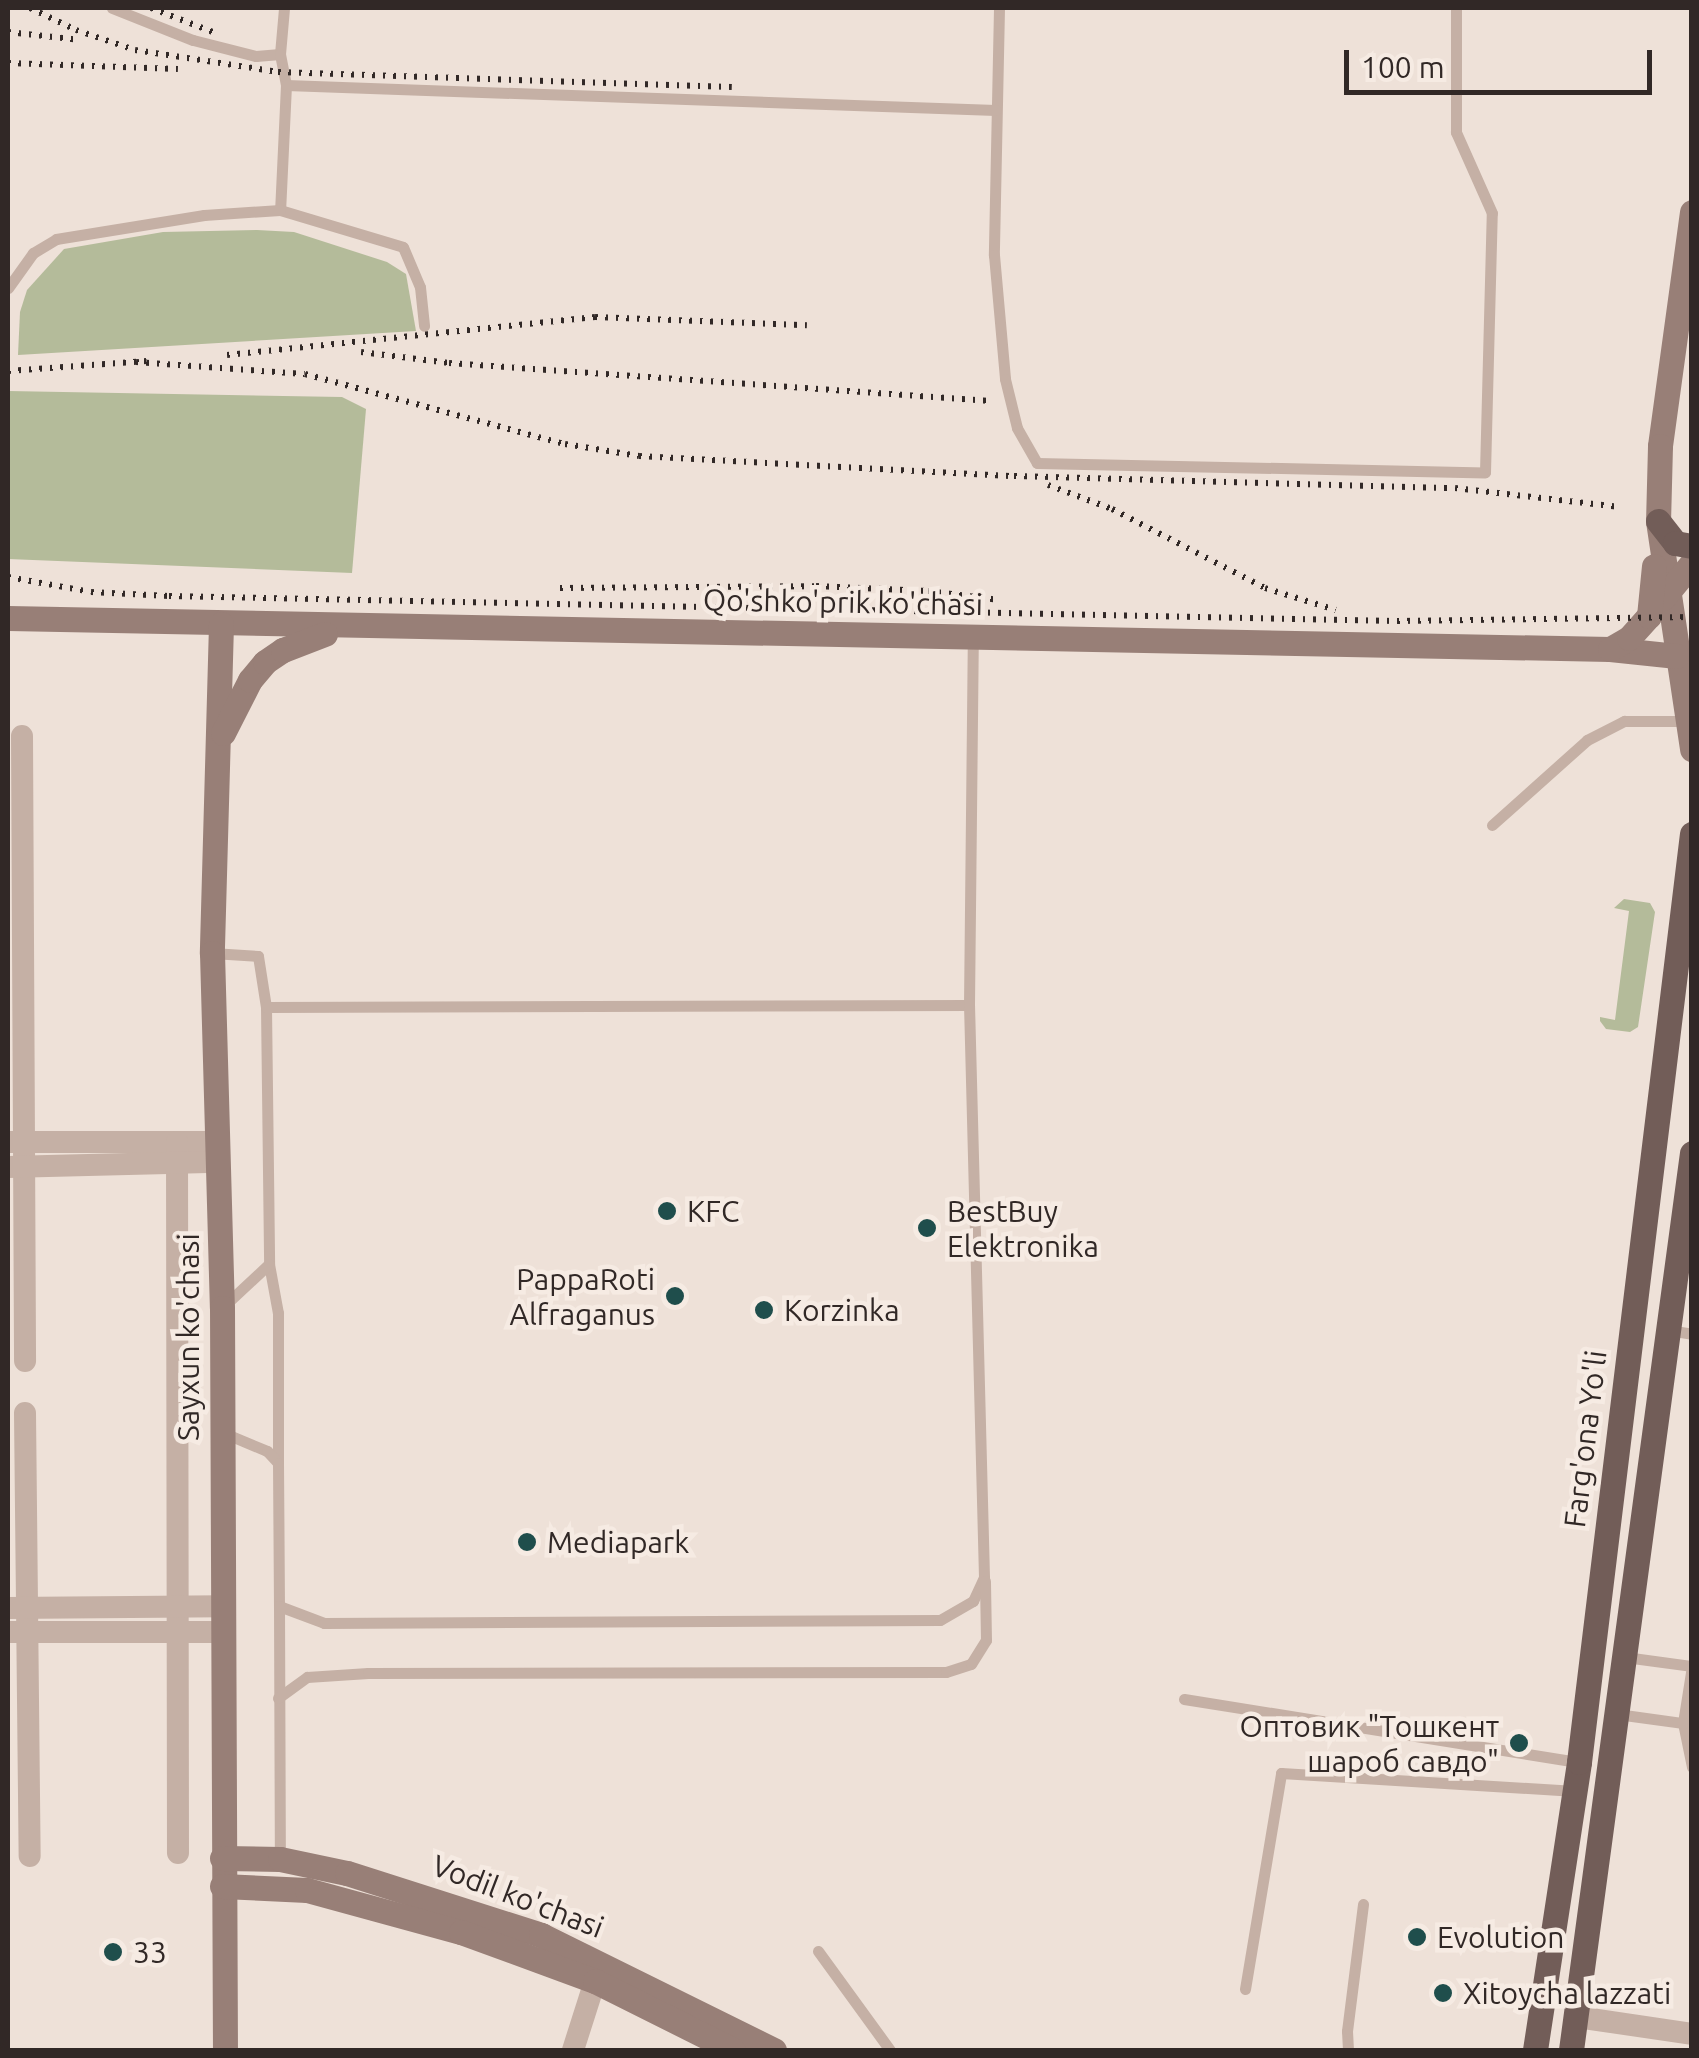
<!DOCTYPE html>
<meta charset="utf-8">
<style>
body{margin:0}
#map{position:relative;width:1699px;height:2058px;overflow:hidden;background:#eee1d8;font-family:Ubuntu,sans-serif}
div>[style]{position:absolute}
.green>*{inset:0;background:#b4bb9a}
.lane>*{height:11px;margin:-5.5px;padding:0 5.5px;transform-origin:5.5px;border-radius:5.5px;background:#c5b0a5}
.street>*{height:22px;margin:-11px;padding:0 11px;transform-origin:11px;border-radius:11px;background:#c5b0a5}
.secondary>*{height:25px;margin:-12.5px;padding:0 12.5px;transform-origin:12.5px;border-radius:12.5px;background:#987f77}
.primary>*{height:25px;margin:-12.5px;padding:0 12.5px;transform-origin:12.5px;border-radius:12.5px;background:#725d58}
.rail>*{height:6px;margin-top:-3px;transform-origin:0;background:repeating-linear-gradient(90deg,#312826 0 2.5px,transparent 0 10.5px)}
.dots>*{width:28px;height:28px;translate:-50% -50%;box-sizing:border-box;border:5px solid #f6ebe3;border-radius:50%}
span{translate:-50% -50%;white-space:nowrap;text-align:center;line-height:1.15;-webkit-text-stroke:9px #f6ebe3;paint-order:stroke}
.street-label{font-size:30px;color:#312826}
.poi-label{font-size:30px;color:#312826}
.left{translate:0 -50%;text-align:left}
.right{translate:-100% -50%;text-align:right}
.frame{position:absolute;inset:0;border:10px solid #312826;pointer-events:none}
.scale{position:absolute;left:1344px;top:50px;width:308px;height:45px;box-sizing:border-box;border:5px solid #312826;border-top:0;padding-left:12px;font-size:30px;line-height:35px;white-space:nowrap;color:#312826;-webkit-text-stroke:8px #f6ebe3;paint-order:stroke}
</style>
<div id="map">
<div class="green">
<i style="clip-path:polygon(257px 230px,294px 232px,387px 262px,406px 274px,416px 331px,18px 355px,20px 312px,27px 290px,64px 249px,163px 232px)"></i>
<i style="clip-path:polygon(8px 391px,342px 397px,366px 409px,352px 573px,8px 559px)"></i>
<i style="clip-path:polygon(1624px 899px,1650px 903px,1655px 912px,1638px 1027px,1630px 1032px,1606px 1029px,1600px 1021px,1600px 1017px,1615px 1020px,1629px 911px,1614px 908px)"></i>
</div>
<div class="lane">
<i style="left:112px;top:8px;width:87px;rotate:21.6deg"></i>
<i style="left:193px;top:40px;width:65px;rotate:14.3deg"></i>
<i style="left:256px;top:56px;width:24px;rotate:-5deg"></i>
<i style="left:280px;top:54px;width:46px;rotate:-85deg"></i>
<i style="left:999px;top:8px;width:247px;rotate:91.2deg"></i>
<i style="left:994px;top:255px;width:124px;rotate:84.9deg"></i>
<i style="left:1005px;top:379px;width:50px;rotate:76.2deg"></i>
<i style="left:1017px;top:428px;width:40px;rotate:60.3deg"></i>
<i style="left:1037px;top:463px;width:448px;rotate:1.2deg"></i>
<i style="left:1485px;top:472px;width:259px;rotate:-88.5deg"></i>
<i style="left:1492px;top:213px;width:89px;rotate:-114deg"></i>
<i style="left:1456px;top:132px;width:124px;rotate:-90deg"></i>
<i style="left:280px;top:54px;width:32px;rotate:79deg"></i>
<i style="left:286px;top:85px;width:125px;rotate:92.7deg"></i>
<i style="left:280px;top:210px;width:128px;rotate:16.7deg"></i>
<i style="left:403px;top:247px;width:43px;rotate:67deg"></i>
<i style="left:420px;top:287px;width:39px;rotate:84deg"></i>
<i style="left:286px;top:85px;width:710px;rotate:2.02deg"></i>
<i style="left:8px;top:288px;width:43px;rotate:-54.5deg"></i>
<i style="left:33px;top:253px;width:27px;rotate:-31deg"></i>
<i style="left:56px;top:239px;width:150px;rotate:-9.2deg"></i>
<i style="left:204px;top:215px;width:76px;rotate:-3.8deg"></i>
<i style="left:1492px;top:825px;width:127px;rotate:-41.8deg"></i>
<i style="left:1587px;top:740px;width:42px;rotate:-27.2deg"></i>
<i style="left:1624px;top:721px;width:63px"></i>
<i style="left:212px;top:953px;width:46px;rotate:3.7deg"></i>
<i style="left:258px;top:956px;width:52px;rotate:81.1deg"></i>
<i style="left:266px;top:1007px;width:257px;rotate:89.3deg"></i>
<i style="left:269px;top:1264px;width:50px;rotate:79.6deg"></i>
<i style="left:278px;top:1313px;width:150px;rotate:90deg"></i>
<i style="left:266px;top:1007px;width:703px;rotate:-0.16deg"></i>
<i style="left:225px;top:1305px;width:60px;rotate:-43deg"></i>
<i style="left:1668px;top:1330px;width:24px;rotate:9deg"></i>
<i style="left:224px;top:1433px;width:47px;rotate:22.7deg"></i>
<i style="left:267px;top:1451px;width:16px;rotate:47deg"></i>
<i style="left:278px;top:1463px;width:143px;rotate:89.6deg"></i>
<i style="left:279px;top:1606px;width:48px;rotate:20.7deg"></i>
<i style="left:324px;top:1623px;width:616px;rotate:-0.28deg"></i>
<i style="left:940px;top:1620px;width:38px;rotate:-30deg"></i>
<i style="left:973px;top:1601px;width:26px;rotate:-65deg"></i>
<i style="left:984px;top:1577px;width:572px;rotate:-91.5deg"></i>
<i style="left:969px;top:1005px;width:369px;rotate:-89.4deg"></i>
<i style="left:279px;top:1606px;width:253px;rotate:89.8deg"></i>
<i style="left:1625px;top:1657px;width:68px;rotate:7.7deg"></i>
<i style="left:1692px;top:1666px;width:58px;rotate:99deg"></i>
<i style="left:1683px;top:1723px;width:45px;rotate:78.4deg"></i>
<i style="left:278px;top:1698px;width:36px;rotate:-36deg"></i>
<i style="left:307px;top:1677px;width:61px;rotate:-3.8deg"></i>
<i style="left:368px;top:1673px;width:578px;rotate:-0.1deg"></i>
<i style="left:946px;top:1672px;width:26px;rotate:-18deg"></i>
<i style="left:971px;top:1664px;width:28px;rotate:-58deg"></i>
<i style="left:986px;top:1640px;width:59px;rotate:-91deg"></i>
<i style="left:1184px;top:1699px;width:400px;rotate:9.1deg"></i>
<i style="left:1617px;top:1714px;width:67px;rotate:7.8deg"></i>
<i style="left:818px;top:1951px;width:122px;rotate:54deg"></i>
<i style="left:1245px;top:1989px;width:219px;rotate:-80.5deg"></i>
<i style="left:1281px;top:1773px;width:295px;rotate:3.5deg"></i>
<i style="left:1348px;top:2050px;width:19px;rotate:-93deg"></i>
<i style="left:1347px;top:2031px;width:128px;rotate:-82.8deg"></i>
</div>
<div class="street">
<i style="left:22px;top:736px;width:625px;rotate:89.72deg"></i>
<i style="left:8px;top:1142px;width:210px"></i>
<i style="left:177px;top:1142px;width:711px;rotate:89.92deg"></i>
<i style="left:8px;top:1167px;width:210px;rotate:-1.4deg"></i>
<i style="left:25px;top:1413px;width:443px;rotate:89.4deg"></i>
<i style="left:8px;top:1608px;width:214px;rotate:-0.5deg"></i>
<i style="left:8px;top:1632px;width:214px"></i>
<i style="left:1577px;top:2017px;width:116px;rotate:8.4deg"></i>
<i style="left:573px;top:2050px;width:72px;rotate:-72.3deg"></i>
</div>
<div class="secondary">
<i style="left:1692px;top:212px;width:236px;rotate:97.8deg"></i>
<i style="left:1660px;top:446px;width:75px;rotate:91.5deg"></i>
<i style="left:1658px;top:521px;width:231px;rotate:81.5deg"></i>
<i style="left:1663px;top:598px;width:45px;rotate:-50.4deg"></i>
<i style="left:8px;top:618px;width:1602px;rotate:1.11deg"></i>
<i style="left:1610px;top:649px;width:67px;rotate:6deg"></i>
<i style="left:221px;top:624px;width:329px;rotate:91.6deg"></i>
<i style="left:212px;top:953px;width:355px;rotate:88.4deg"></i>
<i style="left:222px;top:1308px;width:742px;rotate:89.77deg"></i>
<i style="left:1610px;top:649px;width:22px;rotate:-30deg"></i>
<i style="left:1629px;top:638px;width:30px;rotate:-48deg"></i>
<i style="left:1649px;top:616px;width:50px;rotate:-84.3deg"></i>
<i style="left:223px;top:733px;width:59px;rotate:-63deg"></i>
<i style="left:250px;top:680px;width:23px;rotate:-50deg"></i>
<i style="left:265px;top:662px;width:22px;rotate:-34deg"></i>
<i style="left:283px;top:650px;width:45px;rotate:-20.9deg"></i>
<i style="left:222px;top:1858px;width:58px;rotate:1deg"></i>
<i style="left:280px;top:1859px;width:68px;rotate:11.8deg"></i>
<i style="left:347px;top:1873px;width:204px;rotate:17.7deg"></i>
<i style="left:541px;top:1935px;width:260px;rotate:26.3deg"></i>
<i style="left:222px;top:1886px;width:85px;rotate:2.7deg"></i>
<i style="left:307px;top:1890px;width:160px;rotate:15.3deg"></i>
<i style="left:461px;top:1932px;width:143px;rotate:20.1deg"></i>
<i style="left:595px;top:1981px;width:154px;rotate:26.6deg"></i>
</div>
<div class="primary">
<i style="left:1658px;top:521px;width:28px;rotate:52deg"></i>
<i style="left:1675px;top:543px;width:17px;rotate:10deg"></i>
<i style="left:1535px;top:2050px;width:291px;rotate:-81.3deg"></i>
<i style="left:1579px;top:1762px;width:935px;rotate:-83.06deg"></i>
<i style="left:1571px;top:2050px;width:905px;rotate:-82.32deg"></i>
</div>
<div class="rail">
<i style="left:30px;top:8px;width:51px;rotate:25.6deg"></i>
<i style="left:76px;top:30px;width:62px;rotate:18.7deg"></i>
<i style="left:135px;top:50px;width:145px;rotate:8.7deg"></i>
<i style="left:278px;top:72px;width:454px;rotate:1.9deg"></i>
<i style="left:151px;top:8px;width:66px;rotate:21.2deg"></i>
<i style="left:8px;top:32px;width:73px;rotate:6.3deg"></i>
<i style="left:8px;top:63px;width:170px;rotate:2deg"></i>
<i style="left:361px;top:352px;width:89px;rotate:7.1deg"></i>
<i style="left:449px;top:363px;width:543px;rotate:4.01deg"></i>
<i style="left:227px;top:355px;width:370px;rotate:-5.9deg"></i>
<i style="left:595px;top:317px;width:212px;rotate:2.2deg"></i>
<i style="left:136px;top:362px;width:169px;rotate:4.1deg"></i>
<i style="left:305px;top:374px;width:269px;rotate:15.1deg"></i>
<i style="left:565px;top:444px;width:75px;rotate:9.2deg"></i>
<i style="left:639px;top:456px;width:376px;rotate:3.1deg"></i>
<i style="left:1014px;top:476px;width:441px;rotate:1.6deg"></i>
<i style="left:1455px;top:488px;width:164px;rotate:6.6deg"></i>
<i style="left:8px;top:371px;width:139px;rotate:-4.1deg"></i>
<i style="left:1048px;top:485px;width:68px;rotate:20.6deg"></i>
<i style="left:1112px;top:509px;width:172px;rotate:27.3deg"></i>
<i style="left:1265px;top:588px;width:74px;rotate:17.2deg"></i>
<i style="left:8px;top:577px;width:84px;rotate:10.2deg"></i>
<i style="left:91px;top:592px;width:78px;rotate:2.9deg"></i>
<i style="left:169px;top:596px;width:1228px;rotate:1.17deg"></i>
<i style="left:1397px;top:621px;width:295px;rotate:-0.8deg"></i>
<i style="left:560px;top:588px;width:256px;rotate:-0.4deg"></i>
<i style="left:816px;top:586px;width:112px;rotate:2.6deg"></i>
<i style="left:928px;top:591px;width:72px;rotate:7.2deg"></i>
</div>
<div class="dots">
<i style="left:667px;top:1211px;background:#1f4e4c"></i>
<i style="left:927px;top:1228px;background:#1f4e4c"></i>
<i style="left:675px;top:1296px;background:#1f4e4c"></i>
<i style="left:764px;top:1310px;background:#1f4e4c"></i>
<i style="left:527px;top:1542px;background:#1f4e4c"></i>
<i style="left:1519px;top:1743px;background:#1f4e4c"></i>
<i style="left:1417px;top:1937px;background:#1f4e4c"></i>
<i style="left:113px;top:1952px;background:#1f4e4c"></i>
<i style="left:1443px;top:1993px;background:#1f4e4c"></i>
</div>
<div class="street-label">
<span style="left:843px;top:602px;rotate:1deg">Qo'shko'prik ko'chasi</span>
<span style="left:188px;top:1337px;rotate:-90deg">Sayxun ko'chasi</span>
<span style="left:1585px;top:1439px;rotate:-83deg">Farg'ona Yo'li</span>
<span style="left:518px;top:1896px;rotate:21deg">Vodil ko'chasi</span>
</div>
<div class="poi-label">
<span class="left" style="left:687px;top:1211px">KFC</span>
<span class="left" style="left:947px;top:1228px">BestBuy<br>Elektronika</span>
<span class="right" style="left:655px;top:1296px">PappaRoti<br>Alfraganus</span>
<span class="left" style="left:784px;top:1310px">Korzinka</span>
<span class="left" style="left:547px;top:1542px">Mediapark</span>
<span class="right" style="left:1499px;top:1743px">Оптовик "Тошкент<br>шароб савдо"</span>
<span class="left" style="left:1437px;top:1937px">Evolution</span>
<span class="left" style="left:133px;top:1952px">33</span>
<span class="left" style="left:1463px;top:1993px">Xitoycha lazzati</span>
</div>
<div class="frame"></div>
<div class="scale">100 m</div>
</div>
